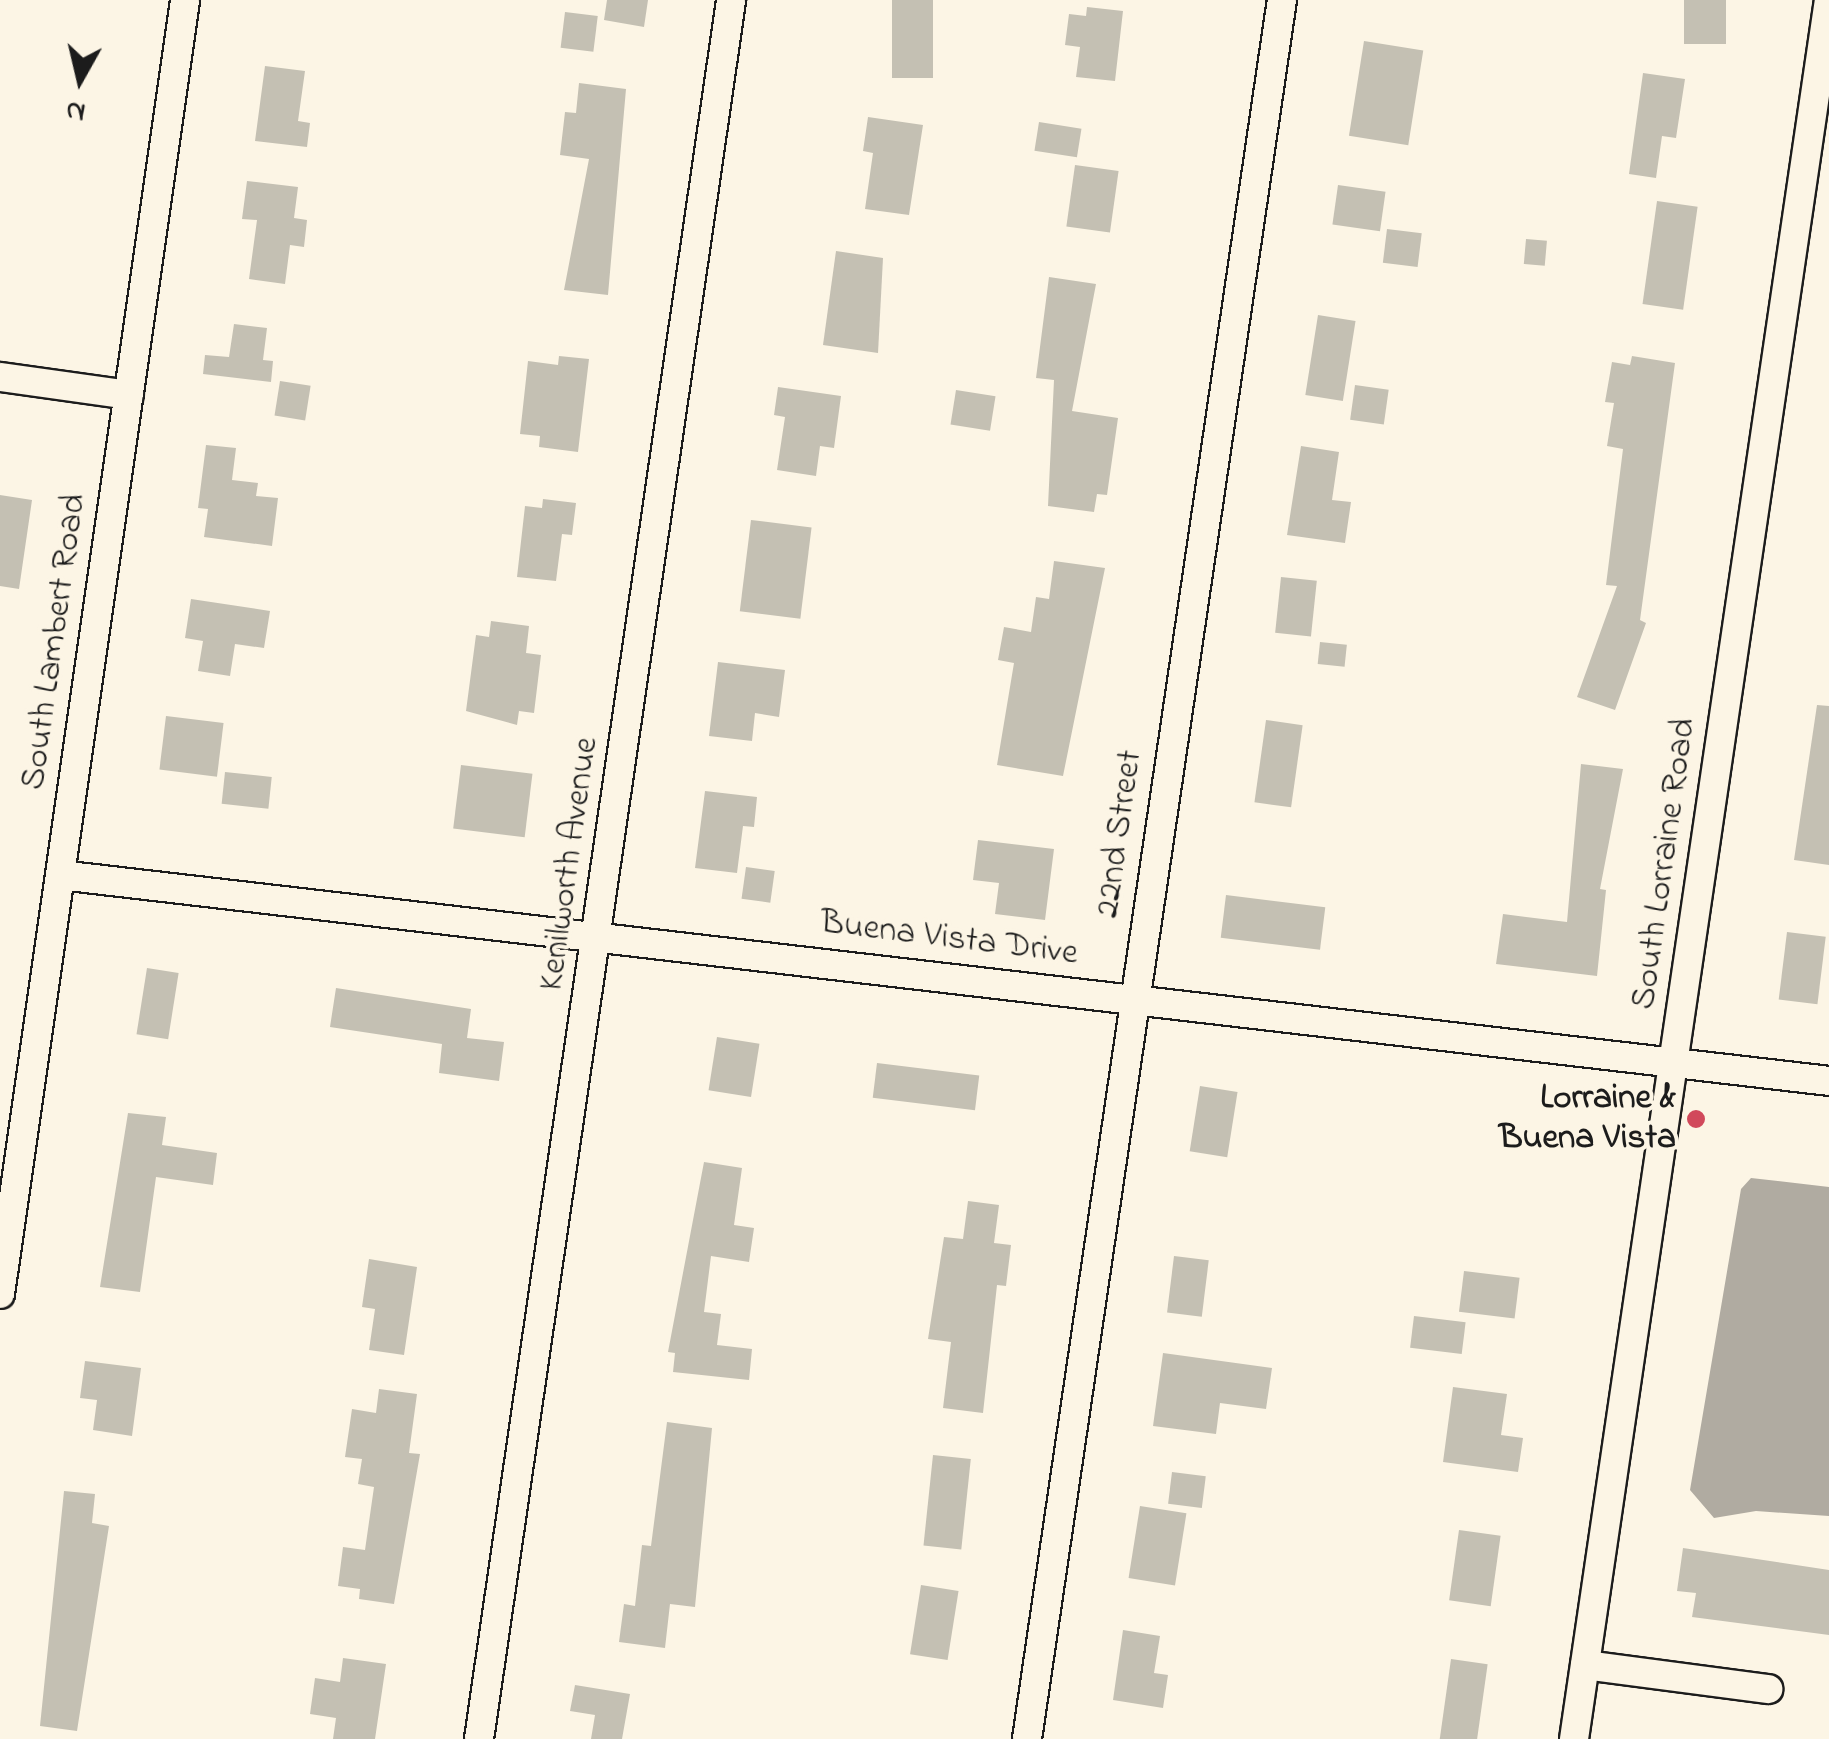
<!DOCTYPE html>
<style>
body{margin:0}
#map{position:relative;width:1829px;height:1739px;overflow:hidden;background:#fcf5e5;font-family:"Indie Flower",sans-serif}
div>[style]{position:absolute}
.water>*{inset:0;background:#b0aba1}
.building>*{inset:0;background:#c4c0b3;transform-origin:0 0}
.roads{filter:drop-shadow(2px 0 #1c1c1c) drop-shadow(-2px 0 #1c1c1c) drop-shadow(0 2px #1c1c1c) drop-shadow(0 -2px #1c1c1c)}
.minor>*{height:28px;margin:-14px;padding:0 14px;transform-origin:14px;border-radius:14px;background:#fcf5e5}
.dots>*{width:28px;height:28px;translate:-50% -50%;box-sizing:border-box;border:5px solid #fcf5e5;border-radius:50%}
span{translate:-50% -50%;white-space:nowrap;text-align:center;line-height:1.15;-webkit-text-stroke:8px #fcf5e5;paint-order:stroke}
.street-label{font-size:35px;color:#1c1c1c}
.poi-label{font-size:35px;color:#1c1c1c;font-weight:700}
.right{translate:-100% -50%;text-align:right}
.north{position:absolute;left:30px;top:30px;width:100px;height:100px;-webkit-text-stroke:8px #fcf5e5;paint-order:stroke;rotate:188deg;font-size:28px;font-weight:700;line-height:40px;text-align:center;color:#1c1c1c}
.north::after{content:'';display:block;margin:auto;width:35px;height:45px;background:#1c1c1c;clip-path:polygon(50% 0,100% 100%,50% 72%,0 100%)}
</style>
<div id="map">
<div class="water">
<i style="clip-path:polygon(1751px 1178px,1829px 1187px,1829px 1516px,1756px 1511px,1714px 1518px,1690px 1490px,1741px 1189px)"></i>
</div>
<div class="building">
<i style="clip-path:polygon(607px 0,648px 0,644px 27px,604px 20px)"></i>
<i style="left:892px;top:0;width:41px;height:78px"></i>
<i style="left:1684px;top:0;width:42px;height:44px"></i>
<i style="clip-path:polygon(1087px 7px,1123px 11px,1115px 81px,1076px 77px,1080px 47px,1065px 45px,1069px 14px,1086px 16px)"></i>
<i style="left:565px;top:12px;width:33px;height:36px;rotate:7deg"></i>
<i style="left:1364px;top:41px;width:60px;height:96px;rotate:9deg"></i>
<i style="clip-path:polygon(265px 66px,305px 71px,298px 121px,310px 123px,307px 147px,255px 141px)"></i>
<i style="clip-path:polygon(1643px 73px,1685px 79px,1676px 138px,1662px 136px,1656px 178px,1629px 174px)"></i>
<i style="clip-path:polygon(579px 83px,626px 89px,608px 295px,564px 290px,589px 159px,560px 155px,565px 112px,576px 113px)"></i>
<i style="clip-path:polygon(868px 117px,923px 125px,909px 215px,865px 209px,873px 153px,863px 151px)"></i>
<i style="left:1039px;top:122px;width:43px;height:29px;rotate:9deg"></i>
<i style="left:1075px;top:165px;width:44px;height:62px;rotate:8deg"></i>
<i style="clip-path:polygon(247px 181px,298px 187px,294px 218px,307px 220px,304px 247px,290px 245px,285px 284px,249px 279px,257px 220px,242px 219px)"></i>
<i style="left:1338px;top:185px;width:48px;height:40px;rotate:8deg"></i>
<i style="left:1657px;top:201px;width:41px;height:104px;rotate:8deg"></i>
<i style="left:1387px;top:229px;width:35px;height:34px;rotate:7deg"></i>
<i style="left:1526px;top:239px;width:21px;height:25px;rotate:5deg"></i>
<i style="clip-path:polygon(836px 251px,883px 258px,878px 353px,823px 345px)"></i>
<i style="clip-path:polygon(1049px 277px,1096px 284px,1072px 411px,1118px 418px,1107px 495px,1097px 494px,1094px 512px,1048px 506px,1054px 380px,1036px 378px)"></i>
<i style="left:1318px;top:315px;width:38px;height:81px;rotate:9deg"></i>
<i style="clip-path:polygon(234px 324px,267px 328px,263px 360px,273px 361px,271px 382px,203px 374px,205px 355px,229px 357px)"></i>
<i style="clip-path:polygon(559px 356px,589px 359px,578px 452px,539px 447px,540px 436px,520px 434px,528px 361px,558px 365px)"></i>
<i style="clip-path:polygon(1632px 356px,1675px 363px,1640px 620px,1646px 623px,1615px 710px,1577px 697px,1617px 586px,1606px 585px,1623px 449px,1607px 446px,1614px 403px,1605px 402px,1612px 362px,1630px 365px)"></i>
<i style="left:280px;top:381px;width:31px;height:35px;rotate:9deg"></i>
<i style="left:1355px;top:385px;width:34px;height:35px;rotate:8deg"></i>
<i style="clip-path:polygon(778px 387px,841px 396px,834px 448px,820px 446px,816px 476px,777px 470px,785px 417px,774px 415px)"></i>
<i style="left:956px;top:390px;width:40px;height:35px;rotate:9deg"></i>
<i style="clip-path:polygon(206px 445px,236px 448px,232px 480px,258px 483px,256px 496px,278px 498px,272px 546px,204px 537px,208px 509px,198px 508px)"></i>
<i style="clip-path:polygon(1301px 446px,1339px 452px,1332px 500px,1351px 502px,1345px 543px,1287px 535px)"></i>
<i style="clip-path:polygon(0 495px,32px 500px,19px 589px,0 586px)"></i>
<i style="clip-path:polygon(543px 499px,576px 503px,572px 535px,562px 534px,556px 581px,517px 577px,525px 506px,542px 508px)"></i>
<i style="left:751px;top:520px;width:61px;height:92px;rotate:7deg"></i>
<i style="clip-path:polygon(1054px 561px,1105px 568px,1063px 776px,997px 765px,1014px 663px,998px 660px,1004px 627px,1031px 632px,1036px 597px,1049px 599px)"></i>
<i style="left:1281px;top:577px;width:36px;height:56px;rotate:6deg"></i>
<i style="clip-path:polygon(191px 599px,270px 611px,264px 648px,235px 644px,230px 676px,198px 671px,203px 641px,185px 638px)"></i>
<i style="clip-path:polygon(491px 621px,529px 626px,526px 653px,541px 655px,534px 713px,519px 711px,517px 725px,466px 711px,476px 635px,489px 637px)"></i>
<i style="left:1320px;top:642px;width:27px;height:22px;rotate:6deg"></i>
<i style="clip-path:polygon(718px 662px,785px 670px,779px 717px,755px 713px,752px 741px,709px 736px)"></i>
<i style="clip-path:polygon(1817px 705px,1829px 706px,1829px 865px,1794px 860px)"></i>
<i style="left:166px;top:716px;width:58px;height:54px;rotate:7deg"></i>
<i style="left:1266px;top:720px;width:37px;height:83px;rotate:8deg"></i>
<i style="clip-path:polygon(1581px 764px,1623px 769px,1600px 889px,1606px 890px,1597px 976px,1496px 964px,1503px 914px,1567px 922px)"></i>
<i style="left:461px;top:765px;width:72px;height:64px;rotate:7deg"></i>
<i style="left:225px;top:772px;width:47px;height:32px;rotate:6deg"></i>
<i style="clip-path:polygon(705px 791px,757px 797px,754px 827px,743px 826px,737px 873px,695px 868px)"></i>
<i style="clip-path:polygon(978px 840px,1054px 849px,1045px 920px,995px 914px,999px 883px,973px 880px)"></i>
<i style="left:746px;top:867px;width:29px;height:32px;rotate:8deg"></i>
<i style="left:1226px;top:895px;width:100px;height:43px;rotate:7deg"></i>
<i style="left:1787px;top:932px;width:39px;height:68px;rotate:7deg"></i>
<i style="left:147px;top:968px;width:32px;height:67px;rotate:9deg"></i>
<i style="clip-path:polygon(336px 988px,471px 1009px,467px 1038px,504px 1042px,499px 1081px,439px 1073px,442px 1044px,330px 1027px)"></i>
<i style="left:717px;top:1037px;width:43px;height:54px;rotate:9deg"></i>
<i style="left:877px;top:1063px;width:103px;height:35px;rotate:7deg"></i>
<i style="left:1200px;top:1086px;width:38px;height:66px;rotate:9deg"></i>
<i style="clip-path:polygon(128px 1113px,166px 1117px,162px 1145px,217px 1153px,213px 1185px,156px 1177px,140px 1292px,100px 1287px)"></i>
<i style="clip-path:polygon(704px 1162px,742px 1168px,734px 1225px,754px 1228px,749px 1262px,711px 1256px,704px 1312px,721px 1314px,717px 1345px,752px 1349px,749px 1380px,673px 1372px,675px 1353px,668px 1352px)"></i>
<i style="clip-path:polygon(968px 1201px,999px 1205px,994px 1243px,1011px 1245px,1006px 1286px,997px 1285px,983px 1413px,943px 1408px,951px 1342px,928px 1339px,944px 1237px,963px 1239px)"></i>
<i style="left:1174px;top:1256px;width:35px;height:57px;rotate:7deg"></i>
<i style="clip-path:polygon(369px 1259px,417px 1267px,404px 1355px,369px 1350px,375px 1309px,362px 1307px)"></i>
<i style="left:1464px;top:1271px;width:56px;height:41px;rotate:7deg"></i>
<i style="left:1414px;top:1316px;width:52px;height:32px;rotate:7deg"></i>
<i style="clip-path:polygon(1163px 1353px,1272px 1368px,1266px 1409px,1220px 1403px,1216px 1434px,1153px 1426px)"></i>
<i style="clip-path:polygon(85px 1361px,141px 1368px,132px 1436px,93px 1430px,97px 1400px,80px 1398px)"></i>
<i style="clip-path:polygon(1453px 1387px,1507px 1394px,1501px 1435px,1523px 1438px,1518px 1472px,1443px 1462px)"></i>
<i style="clip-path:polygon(379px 1389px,417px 1394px,409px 1453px,420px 1454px,394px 1604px,359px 1599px,360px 1589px,338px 1586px,343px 1547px,365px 1550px,374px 1487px,358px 1484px,362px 1459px,345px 1457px,352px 1409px,376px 1413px)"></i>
<i style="clip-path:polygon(667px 1422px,712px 1428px,695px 1607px,670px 1604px,665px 1648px,619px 1642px,624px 1604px,635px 1606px,642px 1545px,651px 1546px)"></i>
<i style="left:933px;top:1455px;width:38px;height:91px;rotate:6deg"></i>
<i style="left:1172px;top:1472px;width:34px;height:32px;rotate:7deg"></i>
<i style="clip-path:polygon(64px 1491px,95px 1494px,92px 1523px,109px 1526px,77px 1731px,40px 1726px)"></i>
<i style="left:1140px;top:1506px;width:47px;height:73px;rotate:9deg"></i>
<i style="left:1459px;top:1530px;width:42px;height:71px;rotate:8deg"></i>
<i style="clip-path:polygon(1683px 1548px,1829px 1570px,1829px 1635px,1692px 1617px,1696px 1593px,1677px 1591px)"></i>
<i style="left:921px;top:1585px;width:38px;height:70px;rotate:9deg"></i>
<i style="clip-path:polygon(1123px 1630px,1160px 1636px,1154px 1673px,1168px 1675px,1163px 1708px,1113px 1700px)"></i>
<i style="clip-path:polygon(343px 1658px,386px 1664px,375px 1739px,333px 1739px,336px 1718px,310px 1714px,315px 1678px,340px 1682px)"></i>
<i style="left:1451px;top:1659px;width:37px;height:81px;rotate:8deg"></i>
<i style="clip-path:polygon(575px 1685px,630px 1694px,622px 1739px,591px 1739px,595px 1715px,570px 1711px)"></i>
</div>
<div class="roads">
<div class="minor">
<i style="left:0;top:377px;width:130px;rotate:7.9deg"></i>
<i style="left:60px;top:875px;width:1781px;rotate:6.64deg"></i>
<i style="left:0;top:1294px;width:1307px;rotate:-81.86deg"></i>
<i style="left:1585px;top:1665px;width:185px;rotate:7.5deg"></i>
<i style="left:479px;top:1739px;width:1757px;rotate:-81.75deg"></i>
<i style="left:1027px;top:1739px;width:1758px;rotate:-81.66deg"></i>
<i style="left:1574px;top:1739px;width:1758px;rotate:-81.66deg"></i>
</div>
</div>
<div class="dots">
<i style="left:1696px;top:1119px;background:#d1495b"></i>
</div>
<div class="street-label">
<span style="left:55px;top:642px;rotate:-82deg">South Lambert Road</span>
<span style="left:1120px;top:834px;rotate:-82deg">22nd Street</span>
<span style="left:570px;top:864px;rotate:-82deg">Kenilworth Avenue</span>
<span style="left:1665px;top:864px;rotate:-82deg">South Lorraine Road</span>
<span style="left:949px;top:939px;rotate:7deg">Buena Vista Drive</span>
</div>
<div class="poi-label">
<span class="right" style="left:1676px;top:1119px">Lorraine &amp;<br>Buena Vista</span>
</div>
<div class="north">N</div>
</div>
